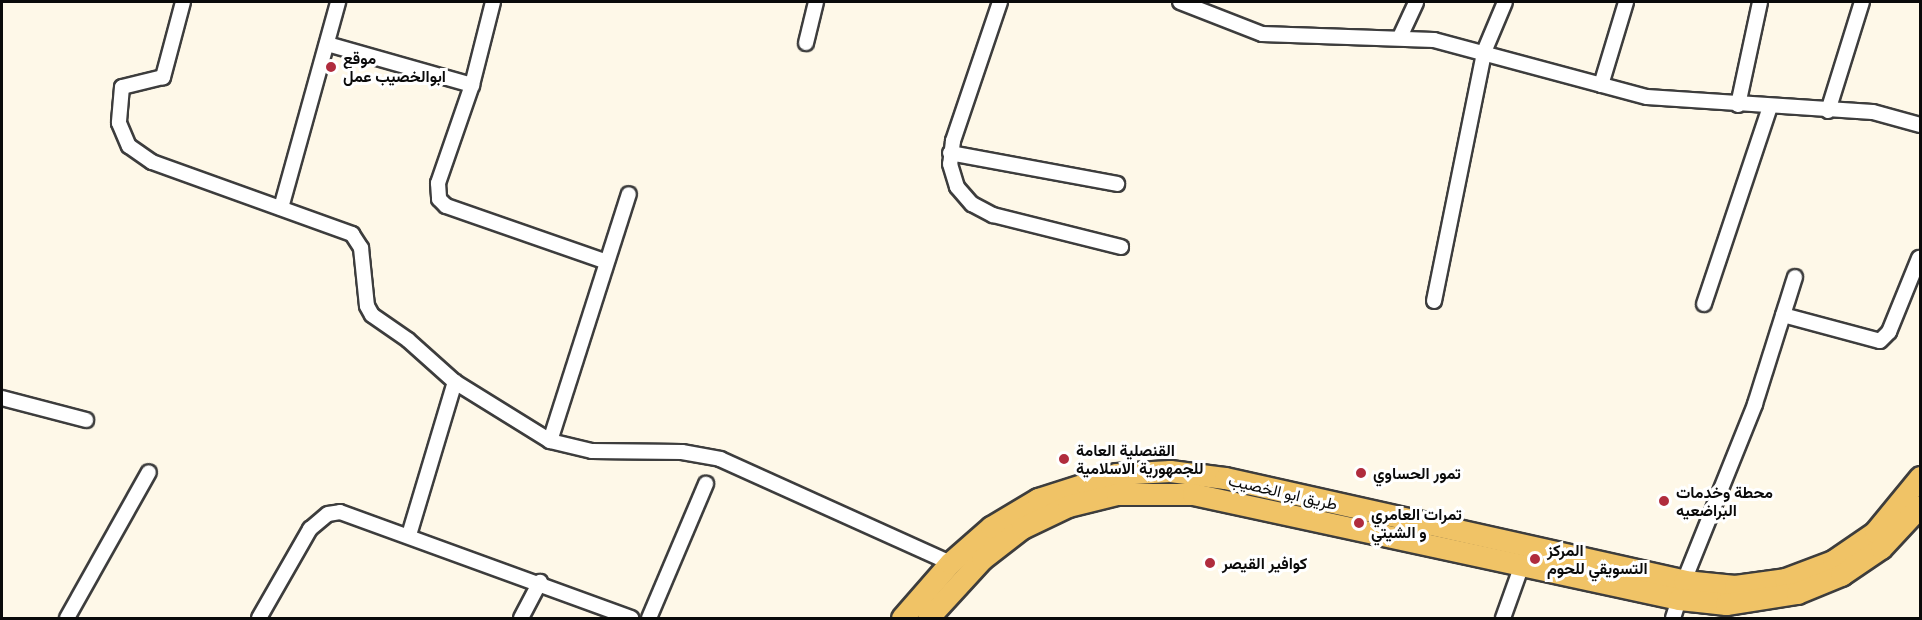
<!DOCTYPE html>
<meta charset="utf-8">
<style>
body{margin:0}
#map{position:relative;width:1922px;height:620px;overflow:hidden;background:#fef8e8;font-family:"Playfair Display",Vazirmatn,serif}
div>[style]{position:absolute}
.roads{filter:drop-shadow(2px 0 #3d3d3d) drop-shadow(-2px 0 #3d3d3d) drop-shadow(0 2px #3d3d3d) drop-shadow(0 -2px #3d3d3d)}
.street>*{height:14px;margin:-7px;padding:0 7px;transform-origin:7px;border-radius:7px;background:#fff}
.primary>*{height:21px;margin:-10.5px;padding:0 10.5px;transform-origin:10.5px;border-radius:10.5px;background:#f0c366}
.dots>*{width:16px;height:16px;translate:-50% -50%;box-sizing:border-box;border:3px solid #fff;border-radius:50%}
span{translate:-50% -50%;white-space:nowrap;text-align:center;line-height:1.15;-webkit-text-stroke:6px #fff;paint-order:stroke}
.poi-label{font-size:16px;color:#0a0a0a;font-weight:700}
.left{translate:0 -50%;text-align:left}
.street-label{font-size:16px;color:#0a0a0a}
.frame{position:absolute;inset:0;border:3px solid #0a0a0a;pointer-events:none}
</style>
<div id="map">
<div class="roads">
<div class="street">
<i style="left:183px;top:2px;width:78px;rotate:104.9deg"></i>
<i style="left:163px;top:77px;width:42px;rotate:166.3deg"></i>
<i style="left:122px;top:87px;width:36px;rotate:95deg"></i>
<i style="left:119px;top:123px;width:25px;rotate:67deg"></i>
<i style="left:129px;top:146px;width:28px;rotate:35deg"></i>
<i style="left:152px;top:162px;width:213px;rotate:19.8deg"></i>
<i style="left:352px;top:234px;width:17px;rotate:57deg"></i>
<i style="left:361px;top:248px;width:58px;rotate:84.1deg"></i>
<i style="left:367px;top:306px;width:10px;rotate:61deg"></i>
<i style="left:372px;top:315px;width:44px;rotate:34.8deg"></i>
<i style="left:408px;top:340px;width:63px;rotate:41.8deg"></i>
<i style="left:455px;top:382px;width:112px;rotate:31.8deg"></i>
<i style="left:550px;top:441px;width:43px;rotate:13.4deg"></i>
<i style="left:592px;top:451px;width:90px;rotate:0.6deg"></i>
<i style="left:682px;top:452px;width:39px;rotate:10deg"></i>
<i style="left:720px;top:459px;width:252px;rotate:24.3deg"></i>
<i style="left:493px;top:2px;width:86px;rotate:104.2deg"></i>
<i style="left:472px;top:85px;width:104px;rotate:109.1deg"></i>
<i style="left:438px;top:183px;width:16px;rotate:86deg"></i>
<i style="left:439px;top:199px;width:10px;rotate:45deg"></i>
<i style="left:446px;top:206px;width:170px;rotate:19.2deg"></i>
<i style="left:1000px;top:2px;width:147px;rotate:108.7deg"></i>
<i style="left:953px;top:141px;width:23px;rotate:97deg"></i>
<i style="left:950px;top:164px;width:24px;rotate:73deg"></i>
<i style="left:957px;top:187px;width:23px;rotate:49deg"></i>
<i style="left:972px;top:204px;width:24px;rotate:28deg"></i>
<i style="left:993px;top:215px;width:132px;rotate:14deg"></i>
<i style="left:1180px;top:2px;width:88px;rotate:21.3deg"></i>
<i style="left:1262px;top:34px;width:172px;rotate:2deg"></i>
<i style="left:1434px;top:40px;width:220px;rotate:15deg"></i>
<i style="left:1647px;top:97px;width:226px;rotate:3.8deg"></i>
<i style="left:1873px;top:112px;width:49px;rotate:15.5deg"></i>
<i style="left:1400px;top:37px;width:38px;rotate:-65deg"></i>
<i style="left:806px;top:43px;width:42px;rotate:-76.3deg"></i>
<i style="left:327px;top:44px;width:151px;rotate:15.8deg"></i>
<i style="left:1601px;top:85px;width:87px;rotate:-73.2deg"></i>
<i style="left:1738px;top:105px;width:105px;rotate:-77.9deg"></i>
<i style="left:1828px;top:111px;width:114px;rotate:-72.7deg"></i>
<i style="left:950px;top:153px;width:170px;rotate:10.5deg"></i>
<i style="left:281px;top:208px;width:214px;rotate:-74.5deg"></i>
<i style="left:1434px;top:301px;width:254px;rotate:-78.6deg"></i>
<i style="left:1484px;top:52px;width:54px;rotate:-67.2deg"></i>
<i style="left:1704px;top:304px;width:208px;rotate:-71.5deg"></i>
<i style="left:1783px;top:315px;width:100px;rotate:15deg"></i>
<i style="left:1880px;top:341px;width:13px;rotate:-45deg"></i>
<i style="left:1889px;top:332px;width:80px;rotate:-67.9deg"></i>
<i style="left:2px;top:398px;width:87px;rotate:14.7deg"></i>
<i style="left:550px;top:441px;width:259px;rotate:-72.3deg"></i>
<i style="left:409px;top:535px;width:160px;rotate:-73.3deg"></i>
<i style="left:1684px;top:581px;width:191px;rotate:-68.1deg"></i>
<i style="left:1755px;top:404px;width:133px;rotate:-72.5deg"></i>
<i style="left:67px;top:618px;width:167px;rotate:-60.7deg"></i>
<i style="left:259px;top:618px;width:103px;rotate:-60.2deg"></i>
<i style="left:310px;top:529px;width:23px;rotate:-40deg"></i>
<i style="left:328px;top:514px;width:12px;rotate:-9deg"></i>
<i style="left:340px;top:512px;width:310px;rotate:20deg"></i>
<i style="left:521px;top:618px;width:41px;rotate:-62.2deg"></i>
<i style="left:649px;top:618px;width:146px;rotate:-67deg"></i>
<i style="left:1503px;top:618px;width:56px;rotate:-70.3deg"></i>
<i style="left:1673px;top:618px;width:20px;rotate:-72deg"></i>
</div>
<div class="primary">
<i style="left:902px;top:618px;width:73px;rotate:-48.9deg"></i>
<i style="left:950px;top:563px;width:55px;rotate:-41.3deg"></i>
<i style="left:991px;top:527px;width:55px;rotate:-30.8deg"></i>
<i style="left:1038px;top:499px;width:82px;rotate:-17.8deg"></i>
<i style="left:1116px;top:474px;width:54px;rotate:-3.2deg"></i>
<i style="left:1170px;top:471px;width:55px;rotate:7.3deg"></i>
<i style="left:1225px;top:478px;width:470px;rotate:12.6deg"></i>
<i style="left:1684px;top:581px;width:51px;rotate:5.6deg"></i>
<i style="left:1735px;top:586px;width:50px;rotate:-8deg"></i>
<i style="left:1785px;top:579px;width:51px;rotate:-20.6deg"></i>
<i style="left:1833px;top:561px;width:51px;rotate:-34.6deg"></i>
<i style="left:1875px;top:532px;width:71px;rotate:-50.7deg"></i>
<i style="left:928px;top:618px;width:80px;rotate:-47.5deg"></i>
<i style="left:982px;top:559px;width:51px;rotate:-37.8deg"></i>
<i style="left:1022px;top:528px;width:51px;rotate:-25.6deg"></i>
<i style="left:1068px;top:506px;width:50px;rotate:-13.8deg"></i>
<i style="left:1117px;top:494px;width:76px"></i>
<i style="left:1193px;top:494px;width:497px;rotate:12.2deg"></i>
<i style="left:1679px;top:599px;width:47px;rotate:6.1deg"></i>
<i style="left:1726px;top:604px;width:72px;rotate:-8.8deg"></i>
<i style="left:1797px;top:593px;width:48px;rotate:-22.2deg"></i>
<i style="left:1841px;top:575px;width:48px;rotate:-34deg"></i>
<i style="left:1881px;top:548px;width:57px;rotate:-47.1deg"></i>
</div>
</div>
<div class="dots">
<i style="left:331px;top:67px;background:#b02c3d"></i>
<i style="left:1064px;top:459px;background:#b02c3d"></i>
<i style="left:1361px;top:473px;background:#b02c3d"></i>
<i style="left:1664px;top:501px;background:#b02c3d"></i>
<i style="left:1359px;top:523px;background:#b02c3d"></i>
<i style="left:1535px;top:559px;background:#b02c3d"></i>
<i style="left:1210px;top:563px;background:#b02c3d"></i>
</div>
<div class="poi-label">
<span class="left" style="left:343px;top:67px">موقع<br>ابوالخصيب عمل</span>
<span class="left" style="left:1076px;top:459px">القنصلية العامة<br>للجمهورية الاسلامية</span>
<span class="left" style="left:1373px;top:473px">تمور الحساوي</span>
<span class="left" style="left:1676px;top:501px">محطة وخدمات<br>البراضعيه</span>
<span class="left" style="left:1371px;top:523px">تمرات العامري<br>و الشيتي</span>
<span class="left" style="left:1547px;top:559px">المركز<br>التسويقي للحوم</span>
<span class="left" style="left:1222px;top:563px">كوافير القيصر</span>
</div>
<div class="street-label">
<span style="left:1283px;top:492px;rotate:13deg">طريق ابو الخصيب</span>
</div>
<div class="frame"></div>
</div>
